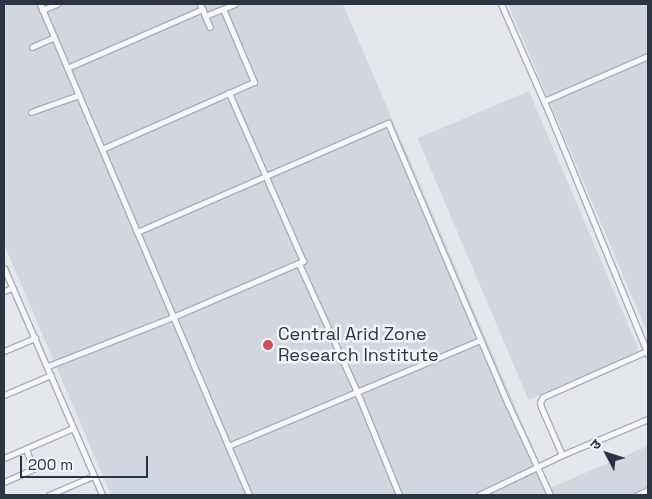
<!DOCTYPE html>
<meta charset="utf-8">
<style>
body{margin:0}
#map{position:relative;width:652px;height:499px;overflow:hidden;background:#e4e7ec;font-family:"Space Grotesk","Noto Sans Devanagari",sans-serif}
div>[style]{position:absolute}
.built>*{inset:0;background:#d2d6de;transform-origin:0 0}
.roads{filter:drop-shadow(1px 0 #a9aeb7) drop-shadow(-1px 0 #a9aeb7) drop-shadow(0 1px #a9aeb7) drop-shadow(0 -1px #a9aeb7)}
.minor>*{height:5px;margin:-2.5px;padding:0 2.5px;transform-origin:2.5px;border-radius:2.5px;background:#f7f8fa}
.dots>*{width:14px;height:14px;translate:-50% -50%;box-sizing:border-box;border:2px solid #f4f6f9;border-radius:50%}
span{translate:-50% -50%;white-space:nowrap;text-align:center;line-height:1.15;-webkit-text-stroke:5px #f4f6f9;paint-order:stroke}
.poi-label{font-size:18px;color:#2b3445}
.left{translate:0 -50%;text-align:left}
.frame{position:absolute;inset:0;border:5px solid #2b3445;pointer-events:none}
.north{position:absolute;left:582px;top:429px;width:50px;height:50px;-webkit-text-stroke:4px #f4f6f9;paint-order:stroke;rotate:310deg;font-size:14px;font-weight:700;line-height:20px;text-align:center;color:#2b3445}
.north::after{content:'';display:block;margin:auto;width:18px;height:22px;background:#2b3445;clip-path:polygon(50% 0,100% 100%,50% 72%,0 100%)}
.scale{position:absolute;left:20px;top:456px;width:128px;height:22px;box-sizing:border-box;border:2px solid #2b3445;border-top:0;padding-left:6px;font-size:15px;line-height:18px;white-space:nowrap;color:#2b3445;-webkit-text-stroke:4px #f4f6f9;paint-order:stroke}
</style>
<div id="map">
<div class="built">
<i style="clip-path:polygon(4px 4px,343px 4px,550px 488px,648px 446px,648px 495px,111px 495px,4px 244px)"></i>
<i style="clip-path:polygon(508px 4px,648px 4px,648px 334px)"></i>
<i style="left:529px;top:91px;width:284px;height:121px;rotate:67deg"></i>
</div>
<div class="roads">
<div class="minor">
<i style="left:40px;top:4px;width:534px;rotate:66.94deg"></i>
<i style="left:200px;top:4px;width:25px;rotate:67deg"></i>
<i style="left:501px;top:4px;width:119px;rotate:66.2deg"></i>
<i style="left:549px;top:113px;width:261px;rotate:67.7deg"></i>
<i style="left:42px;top:10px;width:16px;rotate:-22deg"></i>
<i style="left:205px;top:16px;width:32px;rotate:-22deg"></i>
<i style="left:32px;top:47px;width:24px;rotate:-24deg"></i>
<i style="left:67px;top:68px;width:148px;rotate:-23.5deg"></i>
<i style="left:544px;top:101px;width:113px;rotate:-23.4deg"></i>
<i style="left:31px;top:112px;width:51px;rotate:-19.5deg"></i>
<i style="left:102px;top:149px;width:166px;rotate:-23.8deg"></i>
<i style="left:254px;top:82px;width:79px;rotate:-113deg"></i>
<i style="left:137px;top:232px;width:274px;rotate:-23.5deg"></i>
<i style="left:388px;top:123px;width:306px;rotate:66.9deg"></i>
<i style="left:508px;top:404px;width:100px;rotate:65.2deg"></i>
<i style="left:299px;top:264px;width:141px;rotate:65.6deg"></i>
<i style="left:357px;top:392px;width:111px;rotate:67.8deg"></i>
<i style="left:4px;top:268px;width:247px;rotate:66.6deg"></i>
<i style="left:4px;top:291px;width:9px;rotate:-21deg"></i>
<i style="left:4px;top:351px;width:34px;rotate:-23deg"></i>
<i style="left:48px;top:366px;width:134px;rotate:-21.4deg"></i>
<i style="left:173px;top:317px;width:142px;rotate:-23.3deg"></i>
<i style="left:303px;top:261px;width:184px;rotate:-113.8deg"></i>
<i style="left:4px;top:395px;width:51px;rotate:-23.1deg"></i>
<i style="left:228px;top:446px;width:273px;rotate:-22.8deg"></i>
<i style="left:562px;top:455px;width:52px;rotate:-113.6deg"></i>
<i style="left:541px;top:407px;width:5px;rotate:-101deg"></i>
<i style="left:540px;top:402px;width:6px;rotate:-59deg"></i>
<i style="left:543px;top:397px;width:114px;rotate:-23.9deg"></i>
<i style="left:4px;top:458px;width:75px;rotate:-23.5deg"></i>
<i style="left:4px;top:482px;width:32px;rotate:-24deg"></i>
<i style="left:33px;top:469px;width:21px;rotate:-109deg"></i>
<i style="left:49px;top:495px;width:48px;rotate:-23.4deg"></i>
<i style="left:479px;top:495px;width:92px;rotate:-25.7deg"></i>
<i style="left:562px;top:455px;width:93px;rotate:-22.7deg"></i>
<i style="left:637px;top:495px;width:12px;rotate:-24deg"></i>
</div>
</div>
<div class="dots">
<i style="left:268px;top:345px;background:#d1495b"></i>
</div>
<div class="poi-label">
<span class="left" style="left:278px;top:345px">Central Arid Zone<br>Research Institute</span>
</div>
<div class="frame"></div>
<div class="north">उ</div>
<div class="scale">200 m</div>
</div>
